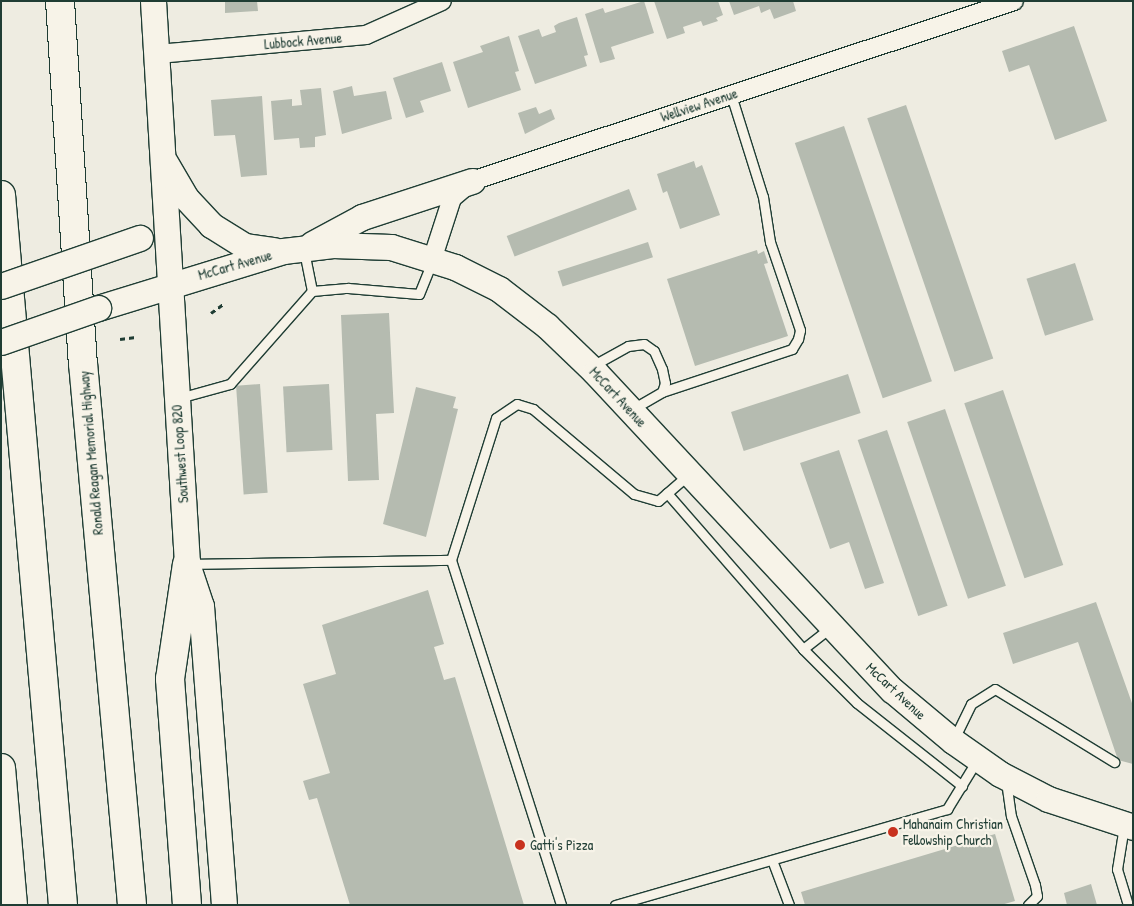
<!DOCTYPE html>
<style>
body{margin:0}
#map{position:relative;width:1134px;height:906px;overflow:hidden;background:#eeece1;font-family:"Patrick Hand",sans-serif}
div>[style]{position:absolute}
.building>*{inset:0;background:#b5bbb0;transform-origin:0 0}
.path>*{height:3px;margin-top:-1.5px;transform-origin:0;background:repeating-linear-gradient(90deg,#1f3d34 0 5px,transparent 0 9px)}
.roads{filter:drop-shadow(1px 0 #1f3d34) drop-shadow(-1px 0 #1f3d34) drop-shadow(0 1px #1f3d34) drop-shadow(0 -1px #1f3d34)}
.lane>*{height:9px;margin:-4.5px;padding:0 4.5px;transform-origin:4.5px;border-radius:4.5px;background:#f7f3e8}
.street>*{height:18px;margin:-9px;padding:0 9px;transform-origin:9px;border-radius:9px;background:#f7f3e8}
.secondary>*{height:25px;margin:-12.5px;padding:0 12.5px;transform-origin:12.5px;border-radius:12.5px;background:#f7f3e8}
.highway>*{height:28px;margin:-14px;padding:0 14px;transform-origin:14px;border-radius:14px;background:#f7f3e8}
.bridges{filter:drop-shadow(1px 0 #1f3d34) drop-shadow(-1px 0 #1f3d34) drop-shadow(0 1px #1f3d34) drop-shadow(0 -1px #1f3d34)}
.secondary-bridge>*{height:25px;margin:-12.5px;padding:0 12.5px;transform-origin:12.5px;border-radius:12.5px;background:#f7f3e8}
.dots>*{width:14px;height:14px;translate:-50% -50%;box-sizing:border-box;border:2px solid #f7f3e8;border-radius:50%}
span{translate:-50% -50%;white-space:nowrap;text-align:center;line-height:1.15;-webkit-text-stroke:4.5px #f7f3e8;paint-order:stroke}
.street-label{font-size:14px;color:#1f3d34}
.poi-label{font-size:14px;color:#1f3d34}
.left{translate:0 -50%;text-align:left}
.frame{position:absolute;inset:0;border:2px solid #1f3d34;pointer-events:none}
</style>
<div id="map">
<div class="building">
<i style="clip-path:polygon(225px 1px,257px 1px,258px 11px,225px 13px)"></i>
<i style="clip-path:polygon(644px 1px,654px 33px,611px 47px,615px 59px,600px 63px,585px 14px,603px 8px,605px 13px)"></i>
<i style="clip-path:polygon(654px 1px,718px 1px,723px 15px,716px 18px,718px 21px,703px 26px,701px 21px,683px 27px,685px 33px,667px 39px)"></i>
<i style="clip-path:polygon(729px 1px,793px 1px,796px 11px,774px 19px,770px 9px,761px 13px,759px 6px,734px 15px)"></i>
<i style="clip-path:polygon(577px 17px,588px 55px,584px 56px,587px 66px,535px 84px,518px 36px,539px 29px,542px 37px,556px 32px,554px 26px,559px 23px)"></i>
<i style="clip-path:polygon(1074px 26px,1107px 121px,1055px 140px,1029px 65px,1009px 72px,1002px 51px)"></i>
<i style="clip-path:polygon(509px 36px,519px 71px,515px 72px,521px 90px,468px 108px,453px 62px,483px 52px,480px 46px)"></i>
<i style="clip-path:polygon(442px 62px,451px 91px,420px 101px,424px 112px,406px 118px,393px 78px)"></i>
<i style="clip-path:polygon(352px 86px,354px 96px,386px 91px,392px 119px,342px 134px,333px 91px)"></i>
<i style="clip-path:polygon(321px 88px,326px 135px,315px 137px,315px 147px,300px 148px,299px 138px,274px 140px,271px 101px,292px 99px,292px 106px,302px 105px,300px 90px)"></i>
<i style="clip-path:polygon(262px 96px,267px 175px,241px 177px,235px 135px,214px 136px,211px 100px)"></i>
<i style="left:906px;top:105px;width:268px;height:41px;rotate:71deg"></i>
<i style="clip-path:polygon(536px 107px,539px 114px,551px 109px,555px 119px,525px 134px,518px 113px)"></i>
<i style="left:844px;top:126px;width:270px;height:52px;rotate:71deg"></i>
<i style="clip-path:polygon(694px 161px,696px 168px,702px 165px,720px 215px,680px 229px,667px 191px,663px 193px,657px 174px)"></i>
<i style="left:629px;top:189px;width:22px;height:131px;rotate:69deg"></i>
<i style="left:648px;top:242px;width:16px;height:95px;rotate:72deg"></i>
<i style="clip-path:polygon(757px 250px,758px 254px,764px 251px,768px 263px,764px 264px,788px 336px,695px 366px,667px 279px)"></i>
<i style="left:1075px;top:263px;width:60px;height:51px;rotate:72deg"></i>
<i style="clip-path:polygon(389px 313px,394px 413px,376px 414px,379px 480px,348px 481px,341px 315px)"></i>
<i style="left:848px;top:374px;width:41px;height:123px;rotate:72deg"></i>
<i style="left:260px;top:384px;width:109px;height:24px;rotate:86deg"></i>
<i style="left:329px;top:384px;width:66px;height:46px;rotate:87deg"></i>
<i style="clip-path:polygon(416px 387px,456px 397px,453px 408px,458px 409px,426px 537px,383px 524px)"></i>
<i style="left:1003px;top:390px;width:185px;height:41px;rotate:71deg"></i>
<i style="left:945px;top:409px;width:187px;height:40px;rotate:71deg"></i>
<i style="left:887px;top:430px;width:186px;height:31px;rotate:71deg"></i>
<i style="clip-path:polygon(839px 450px,884px 583px,865px 589px,849px 542px,830px 549px,800px 463px)"></i>
<i style="clip-path:polygon(428px 590px,444px 644px,434px 647px,444px 680px,455px 677px,524px 905px,350px 905px,317px 798px,309px 800px,303px 781px,330px 773px,303px 684px,336px 674px,322px 625px)"></i>
<i style="clip-path:polygon(1096px 602px,1133px 706px,1133px 764px,1118px 760px,1078px 642px,1013px 664px,1003px 633px)"></i>
<i style="clip-path:polygon(995px 834px,1015px 901px,1001px 905px,805px 905px,801px 892px)"></i>
<i style="clip-path:polygon(1091px 884px,1097px 905px,1067px 905px,1064px 893px)"></i>
</div>
<div class="path">
<i style="left:211px;top:313px;width:17px;rotate:-36deg"></i>
<i style="left:120px;top:339px;width:16px;rotate:-7deg"></i>
</div>
<div class="roads">
<div class="lane">
<i style="left:312px;top:291px;width:36px;rotate:-5deg"></i>
<i style="left:348px;top:288px;width:71px;rotate:4.8deg"></i>
<i style="left:419px;top:294px;width:35px;rotate:-68deg"></i>
<i style="left:592px;top:366px;width:41px;rotate:-29.1deg"></i>
<i style="left:628px;top:346px;width:16px;rotate:-7deg"></i>
<i style="left:644px;top:344px;width:12px;rotate:35deg"></i>
<i style="left:654px;top:351px;width:20px;rotate:66deg"></i>
<i style="left:662px;top:369px;width:14px;rotate:78deg"></i>
<i style="left:665px;top:383px;width:9px;rotate:108deg"></i>
<i style="left:662px;top:392px;width:34px;rotate:150deg"></i>
<i style="left:662px;top:392px;width:137px;rotate:-18.3deg"></i>
<i style="left:792px;top:349px;width:12px;rotate:-59deg"></i>
<i style="left:798px;top:339px;width:9px;rotate:-77deg"></i>
<i style="left:800px;top:330px;width:93px;rotate:-108.8deg"></i>
<i style="left:770px;top:242px;width:46px;rotate:-98.8deg"></i>
<i style="left:763px;top:197px;width:107px;rotate:-107.4deg"></i>
<i style="left:179px;top:398px;width:53px;rotate:-15.4deg"></i>
<i style="left:230px;top:384px;width:124px;rotate:-48.6deg"></i>
<i style="left:312px;top:291px;width:41px;rotate:-101.3deg"></i>
<i style="left:667px;top:493px;width:207px;rotate:48.9deg"></i>
<i style="left:803px;top:649px;width:76px;rotate:45deg"></i>
<i style="left:857px;top:703px;width:134px;rotate:38.3deg"></i>
<i style="left:451px;top:560px;width:149px;rotate:-72.4deg"></i>
<i style="left:496px;top:418px;width:25px;rotate:-34deg"></i>
<i style="left:517px;top:404px;width:17px;rotate:17deg"></i>
<i style="left:533px;top:409px;width:132px;rotate:40.1deg"></i>
<i style="left:634px;top:494px;width:25px;rotate:16deg"></i>
<i style="left:658px;top:501px;width:40px;rotate:-41deg"></i>
<i style="left:190px;top:564px;width:261px;rotate:-0.9deg"></i>
<i style="left:451px;top:560px;width:362px;rotate:72.3deg"></i>
<i style="left:803px;top:649px;width:34px;rotate:-38deg"></i>
<i style="left:954px;top:739px;width:39px;rotate:-64deg"></i>
<i style="left:971px;top:704px;width:28px;rotate:-32deg"></i>
<i style="left:995px;top:689px;width:140px;rotate:31.5deg"></i>
<i style="left:1006px;top:781px;width:35px;rotate:82deg"></i>
<i style="left:1011px;top:816px;width:73px;rotate:70.8deg"></i>
<i style="left:1035px;top:885px;width:11px;rotate:80deg"></i>
<i style="left:1037px;top:896px;width:13px;rotate:135deg"></i>
<i style="left:1124px;top:826px;width:44px;rotate:99.2deg"></i>
<i style="left:1117px;top:869px;width:38px;rotate:73deg"></i>
<i style="left:772px;top:860px;width:48px;rotate:69.3deg"></i>
<i style="left:615px;top:905px;width:346px;rotate:-16.1deg"></i>
<i style="left:947px;top:809px;width:57px;rotate:-58.5deg"></i>
</div>
<div class="street">
<i style="left:158px;top:54px;width:209px;rotate:-5.2deg"></i>
<i style="left:366px;top:35px;width:83px;rotate:-24.1deg"></i>
<i style="left:432px;top:260px;width:65px;rotate:-72.1deg"></i>
<i style="left:452px;top:198px;width:26px;rotate:-40deg"></i>
<i style="left:472px;top:181px;width:571px;rotate:-18.37deg"></i>
</div>
<div class="secondary">
<i style="left:153px;top:1px;width:564px;rotate:86.54deg"></i>
<i style="left:187px;top:564px;width:44px;rotate:71.6deg"></i>
<i style="left:201px;top:606px;width:300px;rotate:85.6deg"></i>
<i style="left:165px;top:162px;width:42px;rotate:59.7deg"></i>
<i style="left:186px;top:198px;width:37px;rotate:47deg"></i>
<i style="left:211px;top:225px;width:39px;rotate:32deg"></i>
<i style="left:244px;top:246px;width:30px;rotate:8deg"></i>
<i style="left:312px;top:244px;width:57px;rotate:-28.4deg"></i>
<i style="left:362px;top:217px;width:116px;rotate:-18.1deg"></i>
<i style="left:98px;top:308px;width:194px;rotate:-17.1deg"></i>
<i style="left:283px;top:251px;width:50px;rotate:-6.8deg"></i>
<i style="left:333px;top:245px;width:58px;rotate:2deg"></i>
<i style="left:391px;top:247px;width:67px;rotate:17.4deg"></i>
<i style="left:455px;top:267px;width:49px;rotate:26.6deg"></i>
<i style="left:499px;top:289px;width:61px;rotate:37.6deg"></i>
<i style="left:547px;top:326px;width:66px;rotate:43.8deg"></i>
<i style="left:595px;top:372px;width:435px;rotate:47deg"></i>
<i style="left:892px;top:690px;width:80px;rotate:39.9deg"></i>
<i style="left:953px;top:741px;width:57px;rotate:35.1deg"></i>
<i style="left:1000px;top:774px;width:54px;rotate:27.5deg"></i>
<i style="left:1048px;top:799px;width:89px;rotate:18.2deg"></i>
</div>
<div class="highway">
<i style="left:60px;top:1px;width:363px;rotate:86.4deg"></i>
<i style="left:83px;top:363px;width:544px;rotate:84.83deg"></i>
<i style="left:1px;top:195px;width:713px;rotate:85.01deg"></i>
<i style="left:1px;top:768px;width:138px;rotate:85deg"></i>
<i style="left:187px;top:905px;width:227px;rotate:-94.3deg"></i>
<i style="left:170px;top:679px;width:116px;rotate:-81.6deg"></i>
</div>
</div>
<div class="bridges">
<div class="secondary-bridge">
<i style="left:1px;top:286px;width:147px;rotate:-19.1deg"></i>
<i style="left:1px;top:342px;width:103px;rotate:-19.3deg"></i>
</div>
</div>
<div class="dots">
<i style="left:893px;top:832px;background:#c8321e"></i>
<i style="left:520px;top:845px;background:#c8321e"></i>
</div>
<div class="street-label">
<span style="left:303px;top:41px;rotate:-5deg">Lubbock Avenue</span>
<span style="left:699px;top:105px;rotate:-18deg">Wellview Avenue</span>
<span style="left:235px;top:265px;rotate:-16deg">McCart Avenue</span>
<span style="left:618px;top:397px;rotate:47deg">McCart Avenue</span>
<span style="left:91px;top:453px;rotate:-95deg">Ronald Reagan Memorial Highway</span>
<span style="left:180px;top:454px;rotate:-94deg">Southwest Loop 820</span>
<span style="left:896px;top:691px;rotate:43deg">McCart Avenue</span>
</div>
<div class="poi-label">
<span class="left" style="left:903px;top:832px">Mahanaim Christian<br>Fellowship Church</span>
<span class="left" style="left:530px;top:845px">Gatti's Pizza</span>
</div>
<div class="frame"></div>
</div>
